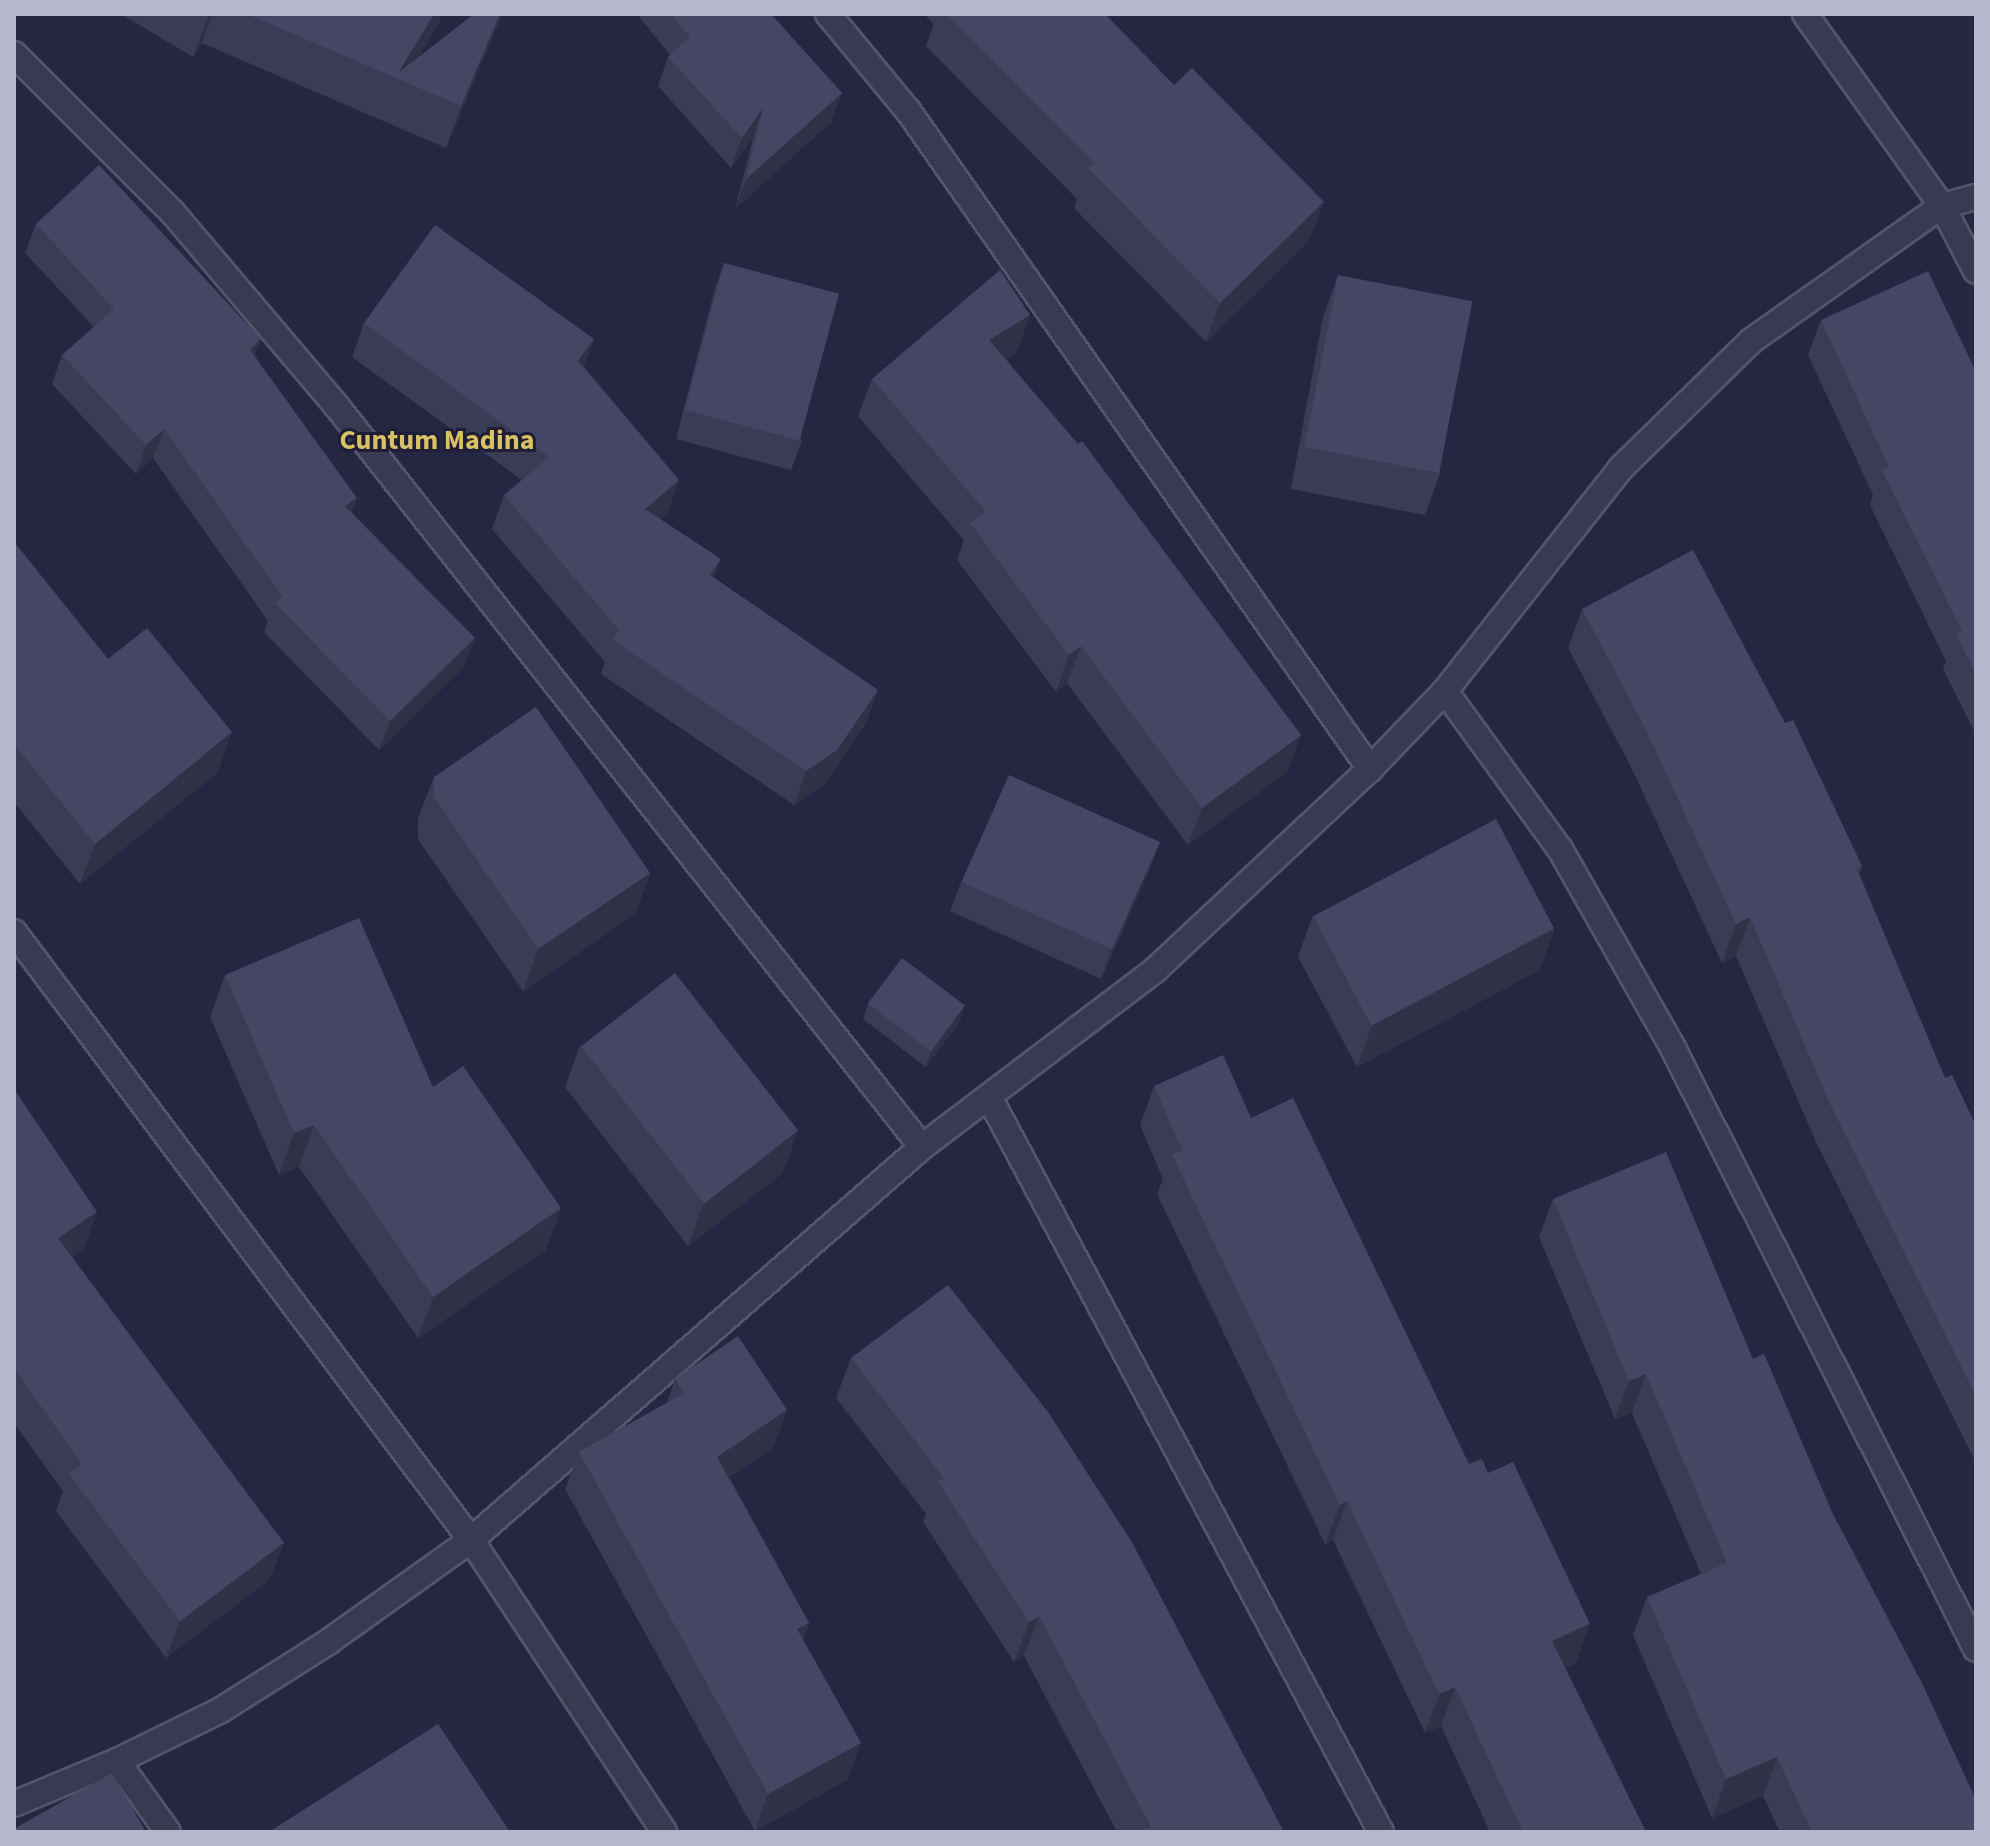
<!DOCTYPE html>
<style>
body{margin:0}
#map{position:relative;width:1990px;height:1846px;overflow:hidden;background:#252742;font-family:"Source Sans 3",sans-serif}
div>[style]{position:absolute}
.roads{filter:drop-shadow(2px 0 #54556c) drop-shadow(-2px 0 #54556c) drop-shadow(0 2px #54556c) drop-shadow(0 -2px #54556c)}
.minor>*{height:24px;margin:-12px;padding:0 12px;transform-origin:12px;border-radius:12px;background:#393a51}
.wall>*{inset:0;background:#3a3c56}
.shaded-wall>*{inset:0;background:#303146}
.building>*{inset:0;background:#444664;transform-origin:0 0}
span{translate:-50% -50%;white-space:nowrap;text-align:center;line-height:1.15;-webkit-text-stroke:6px #1e1f37;paint-order:stroke}
.district-label{font-size:28px;color:#d9c263;font-weight:700}
.frame{position:absolute;inset:0;border:16px solid #b6b6cc;pointer-events:none}
</style>
<div id="map">
<div class="roads">
<div class="minor">
<i style="left:828px;top:14px;width:127px;rotate:50.4deg"></i>
<i style="left:909px;top:112px;width:803px;rotate:54.94deg"></i>
<i style="left:1805px;top:14px;width:236px;rotate:54.5deg"></i>
<i style="left:1942px;top:206px;width:73px;rotate:62.4deg"></i>
<i style="left:14px;top:54px;width:223px;rotate:45deg"></i>
<i style="left:172px;top:212px;width:252px;rotate:49.7deg"></i>
<i style="left:335px;top:404px;width:947px;rotate:51.69deg"></i>
<i style="left:1445px;top:691px;width:195px;rotate:54deg"></i>
<i style="left:1560px;top:849px;width:229px;rotate:60.4deg"></i>
<i style="left:1673px;top:1048px;width:673px;rotate:63.24deg"></i>
<i style="left:14px;top:932px;width:761px;rotate:53.07deg"></i>
<i style="left:471px;top:1540px;width:350px;rotate:56.5deg"></i>
<i style="left:989px;top:1097px;width:833px;rotate:61.93deg"></i>
<i style="left:117px;top:1761px;width:87px;rotate:54.3deg"></i>
<i style="left:14px;top:1804px;width:112px;rotate:-22.7deg"></i>
<i style="left:117px;top:1761px;width:116px;rotate:-26.1deg"></i>
<i style="left:221px;top:1710px;width:127px;rotate:-32.4deg"></i>
<i style="left:328px;top:1642px;width:176px;rotate:-35.5deg"></i>
<i style="left:471px;top:1540px;width:598px;rotate:-41.07deg"></i>
<i style="left:922px;top:1147px;width:293px;rotate:-37.2deg"></i>
<i style="left:1155px;top:970px;width:294px;rotate:-43.1deg"></i>
<i style="left:1370px;top:769px;width:108px;rotate:-46.1deg"></i>
<i style="left:1445px;top:691px;width:285px;rotate:-51.7deg"></i>
<i style="left:1622px;top:467px;width:180px;rotate:-44.3deg"></i>
<i style="left:1751px;top:341px;width:234px;rotate:-35.3deg"></i>
<i style="left:1942px;top:206px;width:35px;rotate:-15deg"></i>
</div>
</div>
<div class="wall">
<i style="clip-path:polygon(121px 14px,442px 14px,439px 23px,418px 58px,474px 14px,502px 14px,446px 148px,202px 43px,193px 57px)"></i>
<i style="clip-path:polygon(637px 14px,771px 14px,842px 93px,831px 122px,735px 209px,753px 138px,731px 168px,658px 86px,668px 57px,670px 55px)"></i>
<i style="clip-path:polygon(924px 14px,1105px 14px,1309px 241px,1206px 342px,1074px 208px,1077px 199px,926px 46px,934px 24px)"></i>
<i style="clip-path:polygon(36px 224px,255px 356px,352px 512px,464px 667px,379px 750px,264px 632px,268px 621px,153px 458px,136px 474px,52px 384px,62px 355px,94px 327px,25px 253px)"></i>
<i style="clip-path:polygon(724px 263px,802px 441px,791px 470px,676px 439px,714px 292px)"></i>
<i style="clip-path:polygon(1338px 275px,1440px 473px,1425px 515px,1291px 489px,1323px 317px)"></i>
<i style="clip-path:polygon(1030px 315px,1016px 353px,1006px 359px,1301px 735px,1287px 772px,1188px 845px,1067px 683px,1056px 692px,957px 560px,964px 540px,858px 416px,872px 379px)"></i>
<i style="clip-path:polygon(1821px 320px,1976px 372px,1976px 735px,1943px 669px,1946px 661px,1870px 505px,1873px 495px,1808px 355px)"></i>
<i style="clip-path:polygon(364px 323px,594px 339px,584px 367px,679px 480px,667px 514px,661px 519px,714px 578px,866px 724px,825px 784px,794px 805px,601px 674px,605px 662px,492px 529px,504px 495px,522px 480px,352px 357px)"></i>
<i style="clip-path:polygon(14px 542px,108px 659px,218px 772px,80px 884px,14px 802px)"></i>
<i style="clip-path:polygon(1582px 609px,1862px 866px,1859px 873px,1945px 1078px,1976px 1126px,1976px 1463px,1816px 1142px,1736px 956px,1722px 963px,1632px 769px,1568px 648px)"></i>
<i style="clip-path:polygon(434px 777px,650px 873px,635px 914px,523px 991px,418px 839px,418px 818px)"></i>
<i style="clip-path:polygon(1160px 842px,1149px 871px,1101px 979px,950px 911px,961px 882px)"></i>
<i style="clip-path:polygon(1313px 915px,1540px 970px,1357px 1067px,1298px 957px)"></i>
<i style="clip-path:polygon(225px 975px,433px 1087px,561px 1208px,546px 1250px,418px 1338px,299px 1167px,279px 1175px,210px 1017px)"></i>
<i style="clip-path:polygon(868px 1004px,960px 1021px,926px 1067px,863px 1019px)"></i>
<i style="clip-path:polygon(580px 1045px,783px 1173px,688px 1246px,565px 1087px)"></i>
<i style="clip-path:polygon(1154px 1086px,1251px 1118px,1469px 1464px,1576px 1663px,1565px 1668px,1646px 1832px,1490px 1832px,1441px 1726px,1425px 1733px,1333px 1540px,1325px 1544px,1157px 1194px,1163px 1179px,1140px 1125px)"></i>
<i style="clip-path:polygon(14px 1089px,84px 1249px,72px 1257px,270px 1579px,166px 1658px,56px 1511px,63px 1491px,14px 1423px)"></i>
<i style="clip-path:polygon(1553px 1199px,1753px 1359px,1832px 1512px,1976px 1832px,1780px 1832px,1763px 1796px,1712px 1818px,1633px 1635px,1647px 1597px,1701px 1574px,1632px 1413px,1615px 1419px,1539px 1237px)"></i>
<i style="clip-path:polygon(851px 1358px,1284px 1832px,1117px 1832px,1024px 1656px,1014px 1662px,923px 1522px,926px 1514px,836px 1398px)"></i>
<i style="clip-path:polygon(675px 1379px,774px 1447px,729px 1477px,809px 1623px,803px 1640px,861px 1743px,847px 1780px,755px 1831px,565px 1489px,579px 1452px,667px 1403px)"></i>
</div>
<div class="shaded-wall">
<i style="clip-path:polygon(209px 14px,213px 14px,202px 43px,193px 57px)"></i>
<i style="clip-path:polygon(434px 14px,442px 14px,439px 23px,404px 81px,398px 73px)"></i>
<i style="clip-path:polygon(500px 14px,502px 14px,498px 25px,446px 148px,461px 106px)"></i>
<i style="clip-path:polygon(842px 93px,831px 122px,735px 209px,746px 179px)"></i>
<i style="clip-path:polygon(763px 108px,753px 138px,731px 168px,742px 138px)"></i>
<i style="clip-path:polygon(1324px 202px,1309px 241px,1206px 342px,1220px 303px)"></i>
<i style="clip-path:polygon(1030px 315px,1016px 353px,976px 378px,989px 340px)"></i>
<i style="clip-path:polygon(261px 339px,250px 369px,250px 350px)"></i>
<i style="clip-path:polygon(594px 339px,582px 373px,578px 361px)"></i>
<i style="clip-path:polygon(164px 429px,153px 458px,136px 474px,146px 445px)"></i>
<i style="clip-path:polygon(679px 480px,667px 514px,632px 543px,645px 509px)"></i>
<i style="clip-path:polygon(357px 498px,346px 527px,345px 506px)"></i>
<i style="clip-path:polygon(721px 559px,708px 593px,710px 575px)"></i>
<i style="clip-path:polygon(475px 638px,464px 667px,379px 750px,390px 721px)"></i>
<i style="clip-path:polygon(1081px 646px,1067px 683px,1056px 692px,1069px 655px)"></i>
<i style="clip-path:polygon(878px 690px,866px 724px,825px 784px,794px 805px,806px 771px)"></i>
<i style="clip-path:polygon(232px 732px,218px 772px,80px 884px,95px 844px)"></i>
<i style="clip-path:polygon(1301px 735px,1287px 772px,1188px 845px,1202px 808px)"></i>
<i style="clip-path:polygon(1160px 842px,1149px 871px,1101px 979px,1111px 950px)"></i>
<i style="clip-path:polygon(650px 873px,635px 914px,523px 991px,538px 949px)"></i>
<i style="clip-path:polygon(1750px 917px,1736px 956px,1722px 963px,1736px 924px)"></i>
<i style="clip-path:polygon(1555px 928px,1540px 970px,1357px 1067px,1372px 1025px)"></i>
<i style="clip-path:polygon(965px 1006px,960px 1021px,926px 1067px,931px 1052px)"></i>
<i style="clip-path:polygon(314px 1125px,299px 1167px,279px 1175px,294px 1133px)"></i>
<i style="clip-path:polygon(798px 1131px,783px 1173px,688px 1246px,703px 1204px)"></i>
<i style="clip-path:polygon(561px 1208px,546px 1250px,418px 1338px,433px 1297px)"></i>
<i style="clip-path:polygon(97px 1212px,84px 1249px,45px 1275px,58px 1238px)"></i>
<i style="clip-path:polygon(1646px 1374px,1632px 1413px,1615px 1419px,1629px 1381px)"></i>
<i style="clip-path:polygon(787px 1410px,774px 1447px,704px 1494px,717px 1457px)"></i>
<i style="clip-path:polygon(1347px 1501px,1333px 1540px,1325px 1544px,1340px 1505px)"></i>
<i style="clip-path:polygon(284px 1543px,270px 1579px,166px 1658px,180px 1621px)"></i>
<i style="clip-path:polygon(1039px 1616px,1024px 1656px,1014px 1662px,1029px 1622px)"></i>
<i style="clip-path:polygon(809px 1623px,795px 1660px,797px 1629px)"></i>
<i style="clip-path:polygon(1590px 1624px,1576px 1663px,1537px 1680px,1552px 1641px)"></i>
<i style="clip-path:polygon(1455px 1687px,1441px 1726px,1425px 1733px,1439px 1694px)"></i>
<i style="clip-path:polygon(861px 1743px,847px 1780px,755px 1831px,768px 1794px)"></i>
<i style="clip-path:polygon(1777px 1757px,1763px 1796px,1712px 1818px,1726px 1779px)"></i>
</div>
<div class="building">
<i style="clip-path:polygon(247px 14px,434px 14px,398px 73px,474px 14px,500px 14px,461px 106px)"></i>
<i style="clip-path:polygon(671px 14px,771px 14px,842px 93px,746px 179px,763px 108px,742px 138px,668px 57px,690px 37px)"></i>
<i style="clip-path:polygon(947px 14px,1105px 14px,1174px 85px,1192px 68px,1324px 202px,1220px 303px,1088px 168px,1094px 163px)"></i>
<i style="clip-path:polygon(99px 165px,261px 339px,250px 350px,357px 498px,345px 506px,475px 638px,390px 721px,275px 603px,282px 596px,164px 429px,146px 445px,62px 355px,114px 309px,36px 224px)"></i>
<i style="clip-path:polygon(435px 225px,594px 339px,578px 361px,679px 480px,645px 509px,721px 559px,710px 575px,878px 690px,837px 750px,806px 771px,613px 640px,619px 630px,504px 495px,549px 457px,364px 323px)"></i>
<i style="left:724px;top:263px;width:119px;height:152px;rotate:15deg"></i>
<i style="clip-path:polygon(1000px 270px,1030px 315px,989px 340px,1078px 444px,1082px 441px,1301px 735px,1202px 808px,1081px 646px,1069px 655px,970px 523px,986px 512px,872px 379px)"></i>
<i style="clip-path:polygon(1928px 271px,1976px 372px,1976px 674px,1956px 634px,1962px 631px,1882px 470px,1889px 467px,1821px 320px)"></i>
<i style="left:1338px;top:275px;width:137px;height:175px;rotate:11deg"></i>
<i style="clip-path:polygon(14px 542px,108px 659px,147px 628px,232px 732px,95px 844px,14px 744px)"></i>
<i style="clip-path:polygon(1693px 550px,1785px 723px,1793px 720px,1862px 866px,1856px 868px,1945px 1078px,1952px 1075px,1976px 1126px,1976px 1396px,1830px 1104px,1750px 917px,1736px 924px,1646px 730px,1582px 609px)"></i>
<i style="clip-path:polygon(536px 707px,650px 873px,538px 949px,434px 797px,434px 777px)"></i>
<i style="left:1009px;top:775px;width:165px;height:117px;rotate:24deg"></i>
<i style="left:1496px;top:819px;width:124px;height:207px;rotate:62deg"></i>
<i style="clip-path:polygon(359px 918px,433px 1087px,463px 1066px,561px 1208px,433px 1297px,314px 1125px,294px 1133px,225px 975px)"></i>
<i style="left:902px;top:958px;width:79px;height:57px;rotate:37deg"></i>
<i style="left:675px;top:973px;width:200px;height:119px;rotate:52deg"></i>
<i style="clip-path:polygon(1223px 1055px,1251px 1118px,1293px 1098px,1469px 1464px,1482px 1459px,1488px 1473px,1513px 1462px,1590px 1624px,1552px 1641px,1646px 1832px,1523px 1832px,1455px 1687px,1439px 1694px,1347px 1501px,1340px 1505px,1172px 1155px,1182px 1150px,1154px 1086px)"></i>
<i style="clip-path:polygon(14px 1089px,97px 1212px,58px 1238px,284px 1543px,180px 1621px,69px 1474px,82px 1464px,14px 1368px)"></i>
<i style="clip-path:polygon(1666px 1152px,1753px 1359px,1764px 1354px,1832px 1512px,1922px 1683px,1976px 1800px,1976px 1832px,1812px 1832px,1777px 1757px,1726px 1779px,1647px 1597px,1727px 1563px,1646px 1374px,1629px 1381px,1553px 1199px)"></i>
<i style="clip-path:polygon(948px 1285px,1048px 1412px,1133px 1544px,1284px 1832px,1141px 1832px,1151px 1827px,1039px 1616px,1029px 1622px,938px 1482px,944px 1478px,851px 1358px)"></i>
<i style="clip-path:polygon(738px 1336px,787px 1410px,717px 1457px,809px 1623px,797px 1629px,861px 1743px,768px 1794px,579px 1452px,684px 1393px,675px 1379px)"></i>
<i style="clip-path:polygon(438px 1724px,510px 1832px,273px 1832px,272px 1830px)"></i>
<i style="clip-path:polygon(112px 1773px,146px 1832px,14px 1832px,14px 1829px)"></i>
</div>
<div class="district-label">
<span style="left:437px;top:440px">Cuntum Madina</span>
</div>
<div class="frame"></div>
</div>
